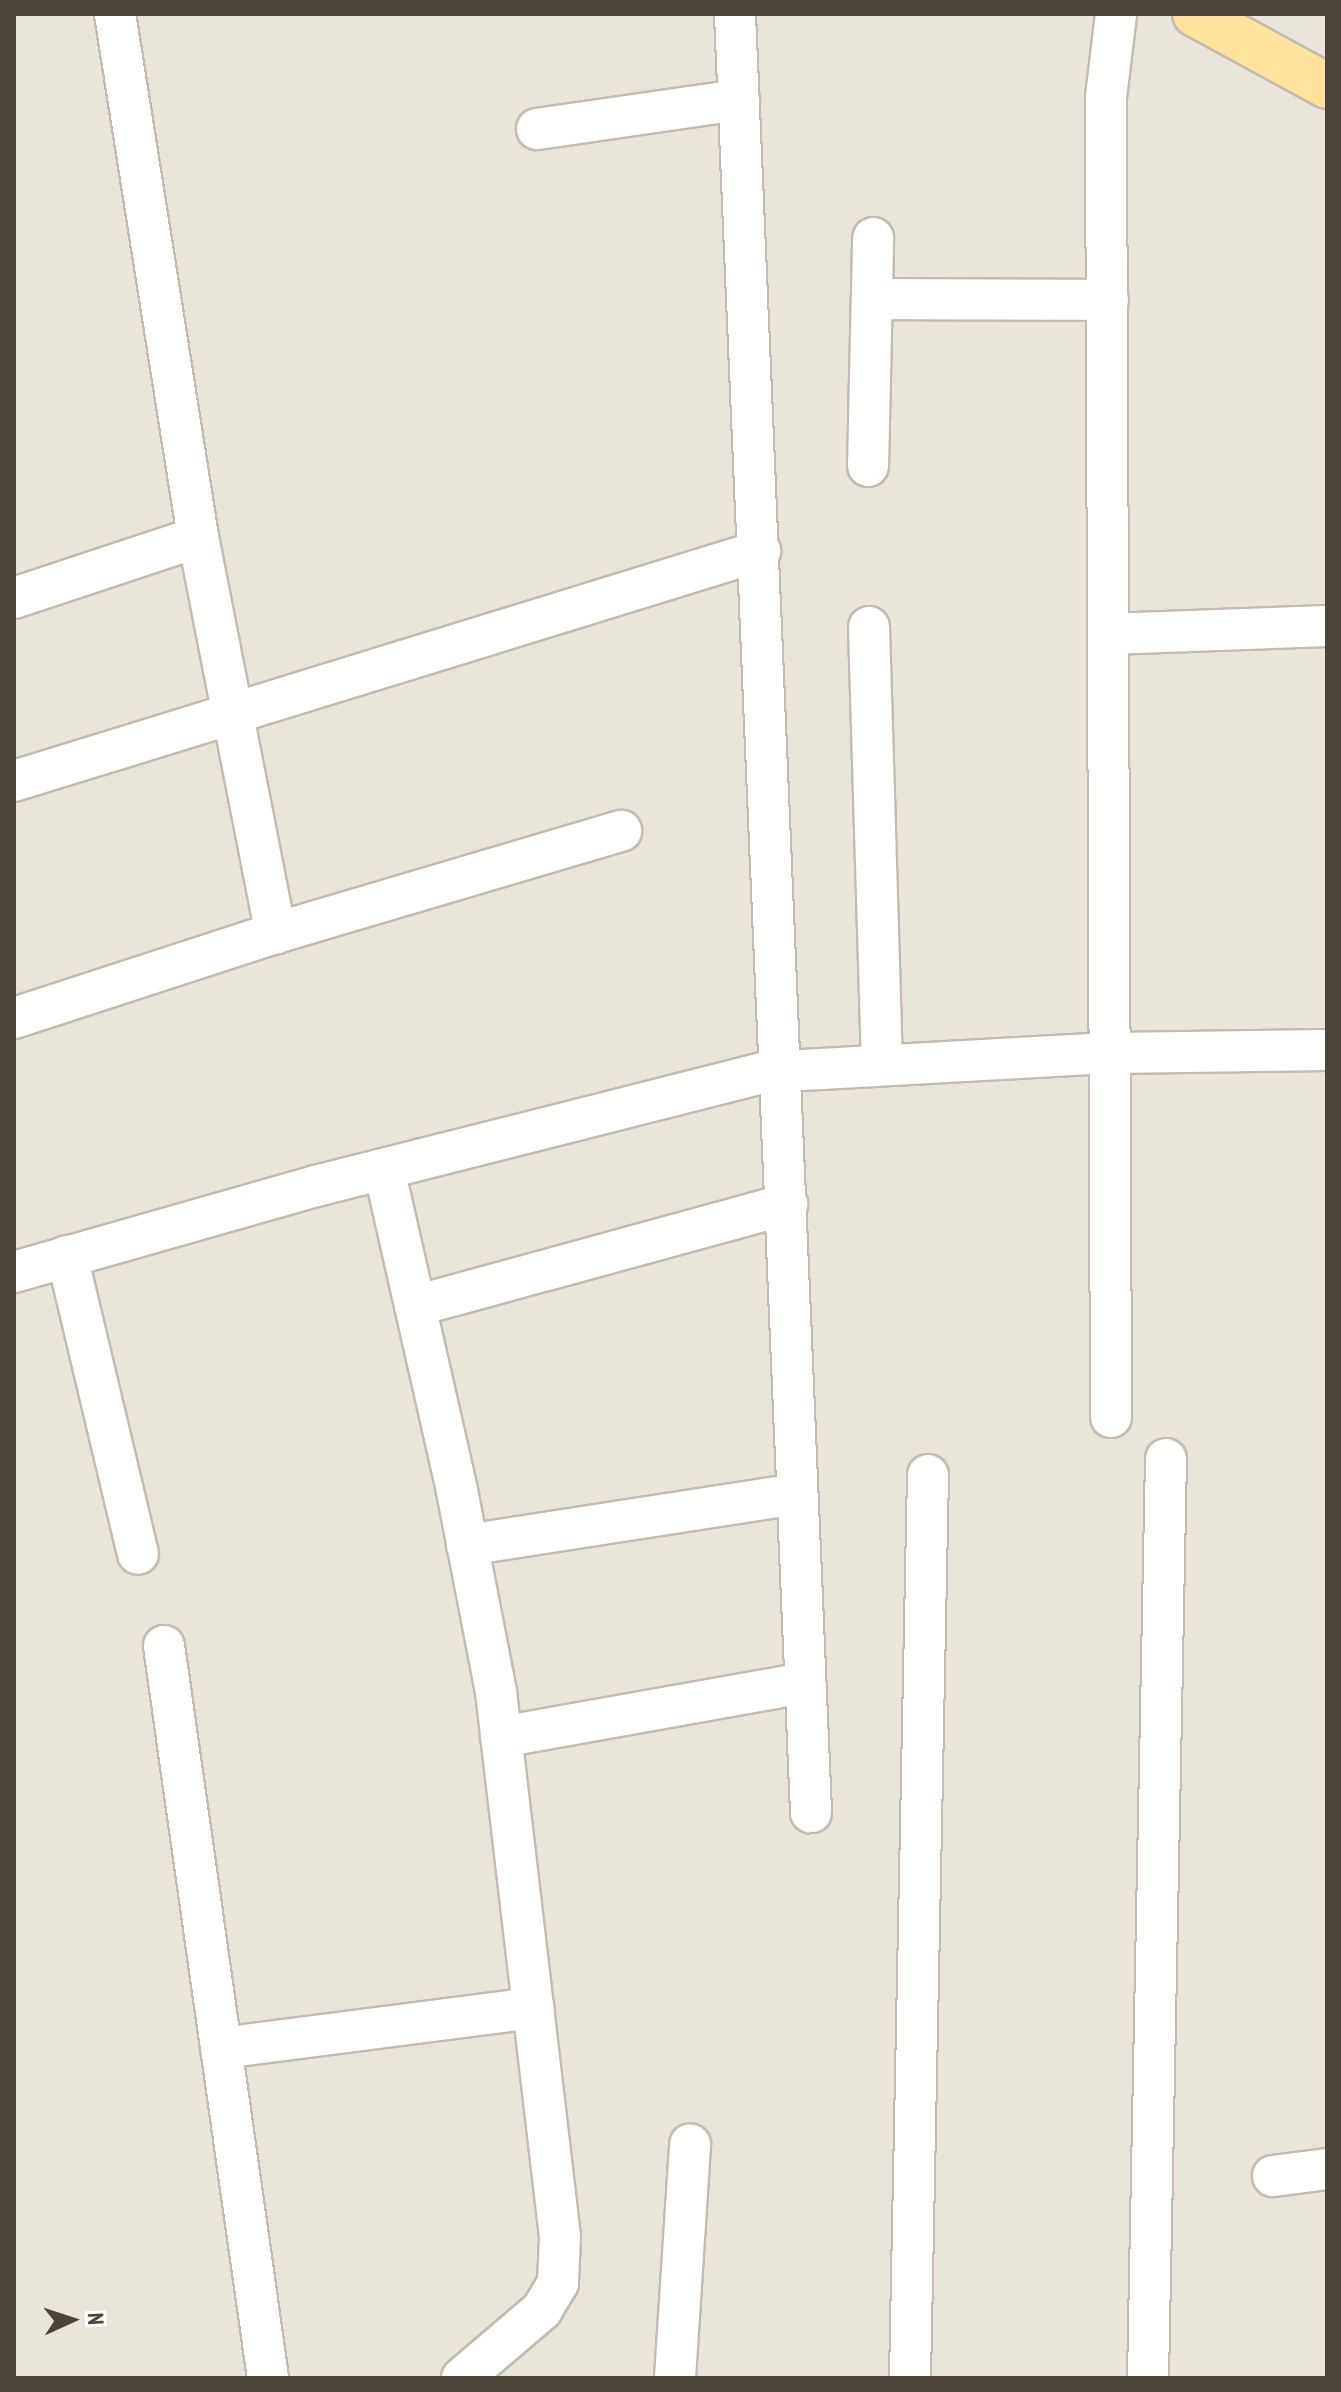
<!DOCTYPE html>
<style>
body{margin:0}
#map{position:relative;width:1341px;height:2392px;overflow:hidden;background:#f6f3ec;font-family:"PT Sans Narrow",sans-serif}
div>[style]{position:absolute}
.residential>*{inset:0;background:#eae5da;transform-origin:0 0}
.roads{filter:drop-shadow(2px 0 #c2bbae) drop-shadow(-2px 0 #c2bbae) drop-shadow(0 2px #c2bbae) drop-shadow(0 -2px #c2bbae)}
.street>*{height:40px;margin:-20px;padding:0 20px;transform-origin:20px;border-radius:20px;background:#fff}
.primary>*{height:44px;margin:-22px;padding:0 22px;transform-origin:22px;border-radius:22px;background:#ffe39c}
span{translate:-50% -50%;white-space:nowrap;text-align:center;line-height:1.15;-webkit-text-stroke:6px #fff;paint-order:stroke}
.frame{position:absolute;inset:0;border:16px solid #4b4439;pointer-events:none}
.north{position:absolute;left:32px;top:2280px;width:80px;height:80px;-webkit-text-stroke:6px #fff;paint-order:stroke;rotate:87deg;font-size:22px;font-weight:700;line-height:32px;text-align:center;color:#4b4439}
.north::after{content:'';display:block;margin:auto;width:28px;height:36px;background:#4b4439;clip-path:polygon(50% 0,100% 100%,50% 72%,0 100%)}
</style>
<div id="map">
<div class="residential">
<i style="left:14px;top:14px;width:1313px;height:2364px"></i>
</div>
<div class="roads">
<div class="street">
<i style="left:115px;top:14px;width:530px;rotate:80.98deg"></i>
<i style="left:198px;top:537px;width:404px;rotate:78.9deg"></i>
<i style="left:735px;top:14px;width:1800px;rotate:87.58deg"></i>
<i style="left:537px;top:129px;width:204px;rotate:-8.2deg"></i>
<i style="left:872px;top:299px;width:236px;rotate:0.2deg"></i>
<i style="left:868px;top:466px;width:228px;rotate:-88.7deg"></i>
<i style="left:14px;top:598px;width:194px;rotate:-18.3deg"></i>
<i style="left:869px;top:627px;width:438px;rotate:88.3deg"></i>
<i style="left:1109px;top:634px;width:218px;rotate:-2.1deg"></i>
<i style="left:14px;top:781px;width:781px;rotate:-17.14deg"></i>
<i style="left:14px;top:1018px;width:275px;rotate:-18deg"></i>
<i style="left:276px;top:933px;width:360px;rotate:-16.5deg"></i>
<i style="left:384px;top:1169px;width:330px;rotate:77.2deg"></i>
<i style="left:457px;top:1491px;width:205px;rotate:79deg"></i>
<i style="left:496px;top:1692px;width:549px;rotate:83.3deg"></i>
<i style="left:560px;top:2237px;width:46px;rotate:92.5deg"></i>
<i style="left:558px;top:2283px;width:31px;rotate:121deg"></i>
<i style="left:542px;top:2310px;width:105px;rotate:139.6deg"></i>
<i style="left:67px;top:1256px;width:306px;rotate:76.6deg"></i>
<i style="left:14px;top:1272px;width:314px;rotate:-15.9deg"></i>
<i style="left:316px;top:1186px;width:465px;rotate:-14.2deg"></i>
<i style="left:767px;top:1072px;width:346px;rotate:-3.2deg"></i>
<i style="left:1112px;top:1053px;width:215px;rotate:-0.8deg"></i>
<i style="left:415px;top:1306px;width:386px;rotate:-15.3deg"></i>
<i style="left:1111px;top:1417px;width:1320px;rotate:-90.22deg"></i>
<i style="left:1106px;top:97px;width:84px;rotate:-83.1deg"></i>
<i style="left:467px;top:1545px;width:333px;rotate:-8.8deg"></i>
<i style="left:164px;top:1646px;width:739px;rotate:81.91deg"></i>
<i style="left:501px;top:1737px;width:307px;rotate:-10.1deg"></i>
<i style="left:221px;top:2048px;width:315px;rotate:-7.3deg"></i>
<i style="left:1273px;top:2176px;width:54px;rotate:-7.4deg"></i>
<i style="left:675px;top:2378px;width:234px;rotate:-86.3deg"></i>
<i style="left:910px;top:2378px;width:903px;rotate:-88.86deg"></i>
<i style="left:1148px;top:2378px;width:919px;rotate:-88.88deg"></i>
</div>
<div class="primary">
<i style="left:1195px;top:14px;width:150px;rotate:28.6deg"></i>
</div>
</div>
<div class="frame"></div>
<div class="north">N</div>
</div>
